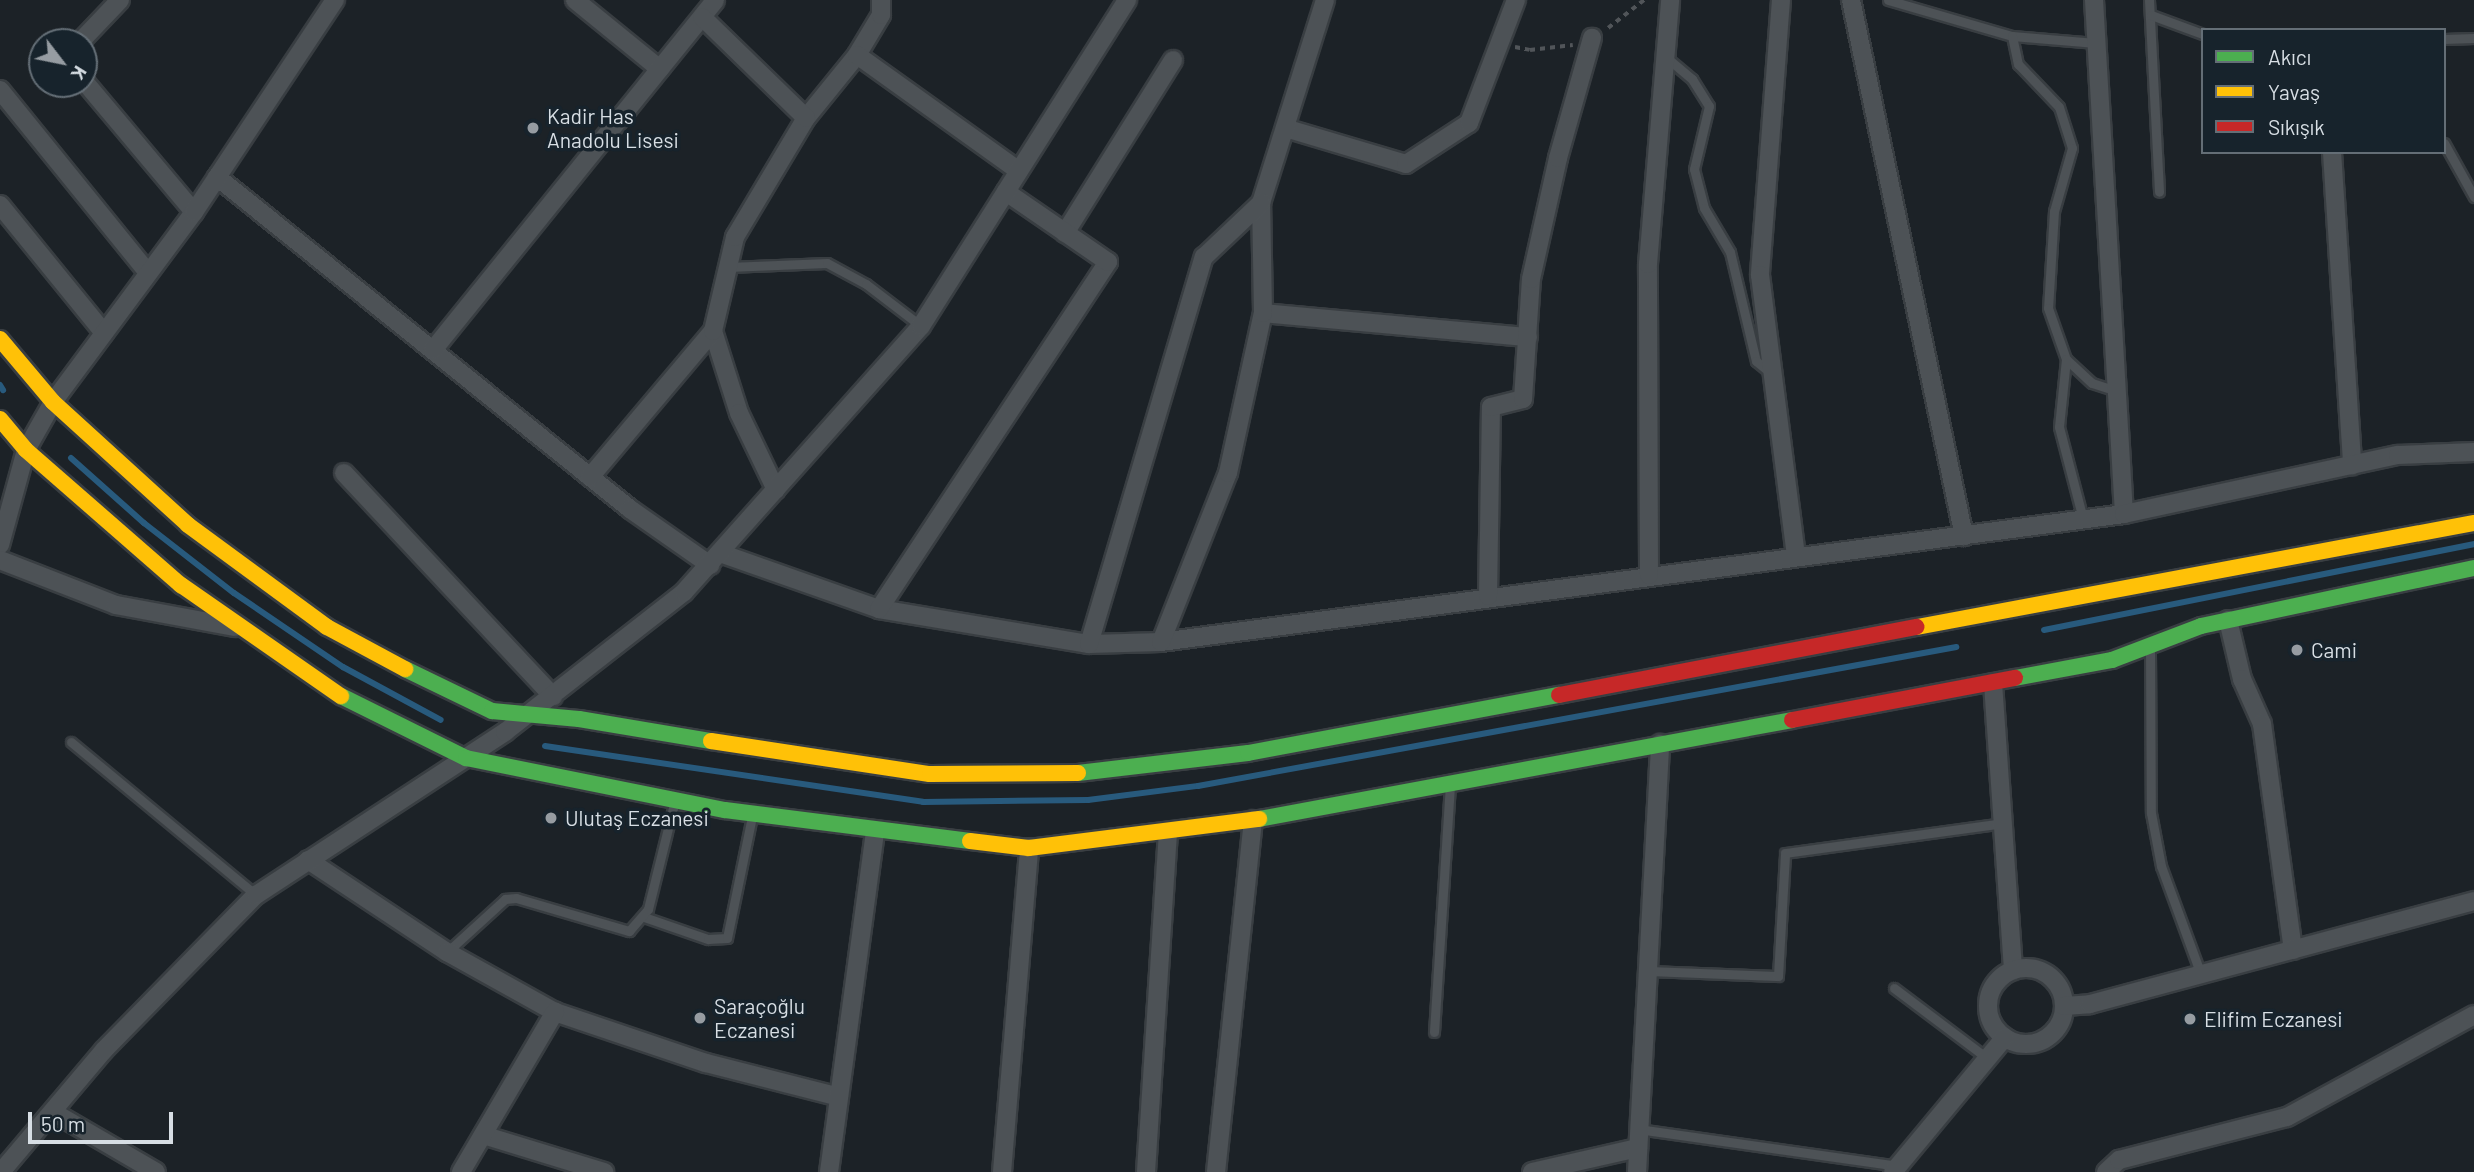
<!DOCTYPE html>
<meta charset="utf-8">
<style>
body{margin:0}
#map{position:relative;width:2474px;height:1172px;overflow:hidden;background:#1c2227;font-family:Barlow,sans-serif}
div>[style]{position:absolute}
.stream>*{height:6px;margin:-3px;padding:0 3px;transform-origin:3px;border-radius:3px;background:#285a7d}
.path>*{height:3.5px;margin-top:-1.75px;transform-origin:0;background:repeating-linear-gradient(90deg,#515559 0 5px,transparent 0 10px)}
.roads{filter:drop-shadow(2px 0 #393e42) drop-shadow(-2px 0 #393e42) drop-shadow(0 2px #393e42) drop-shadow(0 -2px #393e42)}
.lane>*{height:9px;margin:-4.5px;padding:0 4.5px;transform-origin:4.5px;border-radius:4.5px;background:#4d5256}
.street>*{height:18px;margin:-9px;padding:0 9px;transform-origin:9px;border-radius:9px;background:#4d5256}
.street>.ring{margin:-9px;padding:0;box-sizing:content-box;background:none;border:18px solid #4d5256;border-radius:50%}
.fast>*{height:16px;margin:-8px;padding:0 8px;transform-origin:8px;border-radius:8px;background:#4caf50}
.slow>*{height:16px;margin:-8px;padding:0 8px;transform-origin:8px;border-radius:8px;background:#ffc107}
.jam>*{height:16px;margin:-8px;padding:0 8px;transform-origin:8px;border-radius:8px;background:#c62828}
.dots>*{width:19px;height:19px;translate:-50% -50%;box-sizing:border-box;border:4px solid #17232c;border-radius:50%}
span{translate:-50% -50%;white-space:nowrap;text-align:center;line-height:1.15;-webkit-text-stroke:7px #17232c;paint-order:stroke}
.poi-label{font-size:21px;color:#d7dee4}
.left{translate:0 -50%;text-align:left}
.legend{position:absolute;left:2201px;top:28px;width:245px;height:126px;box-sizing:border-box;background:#17232c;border:2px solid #646e76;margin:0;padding:9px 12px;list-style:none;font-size:21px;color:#d7dee4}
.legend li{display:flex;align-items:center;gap:14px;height:35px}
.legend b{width:35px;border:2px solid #646e76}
.north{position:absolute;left:28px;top:28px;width:70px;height:70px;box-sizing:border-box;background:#17232c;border:2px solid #646e76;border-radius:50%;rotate:122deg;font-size:19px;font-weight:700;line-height:28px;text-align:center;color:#d7dee4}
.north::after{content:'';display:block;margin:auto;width:24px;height:32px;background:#969ca2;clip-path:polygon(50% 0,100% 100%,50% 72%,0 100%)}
.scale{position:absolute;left:28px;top:1112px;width:145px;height:32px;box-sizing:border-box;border:4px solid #d7dee4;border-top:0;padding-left:9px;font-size:21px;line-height:24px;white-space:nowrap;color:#d7dee4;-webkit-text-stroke:5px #17232c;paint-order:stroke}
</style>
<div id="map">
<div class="stream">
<i style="left:0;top:385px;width:6px;rotate:59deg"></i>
<i style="left:71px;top:458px;width:98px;rotate:41.7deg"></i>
<i style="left:144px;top:523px;width:114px;rotate:37.9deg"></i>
<i style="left:234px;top:593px;width:132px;rotate:34.2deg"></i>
<i style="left:343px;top:667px;width:111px;rotate:28.4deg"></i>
<i style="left:2044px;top:630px;width:439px;rotate:-11.3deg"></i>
<i style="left:545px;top:746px;width:382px;rotate:8.4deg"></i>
<i style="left:923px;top:802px;width:165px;rotate:-0.7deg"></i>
<i style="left:1088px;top:800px;width:111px;rotate:-7.3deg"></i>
<i style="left:1198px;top:786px;width:771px;rotate:-10.39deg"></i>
</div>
<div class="path">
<i style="left:1608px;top:28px;width:46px;rotate:-37.9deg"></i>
<i style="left:1515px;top:47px;width:15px;rotate:11deg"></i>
<i style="left:1530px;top:50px;width:43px;rotate:-6.6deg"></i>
</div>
<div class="roads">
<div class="lane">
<i style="left:1888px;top:0;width:129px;rotate:16.2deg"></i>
<i style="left:2012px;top:36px;width:84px;rotate:4.8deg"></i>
<i style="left:2149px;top:0;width:192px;rotate:87deg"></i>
<i style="left:2151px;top:15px;width:55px;rotate:20.1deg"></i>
<i style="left:2012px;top:36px;width:29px;rotate:78deg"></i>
<i style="left:2018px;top:64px;width:59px;rotate:46.4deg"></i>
<i style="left:2059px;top:107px;width:43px;rotate:72.4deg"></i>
<i style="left:2072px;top:148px;width:66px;rotate:105.9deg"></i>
<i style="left:2054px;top:211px;width:97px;rotate:93.5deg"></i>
<i style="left:2048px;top:308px;width:54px;rotate:70.6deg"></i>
<i style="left:2066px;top:359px;width:35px;rotate:43deg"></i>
<i style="left:2092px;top:383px;width:26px;rotate:18deg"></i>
<i style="left:2444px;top:39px;width:30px;rotate:-2deg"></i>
<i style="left:1667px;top:58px;width:33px;rotate:40deg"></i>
<i style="left:1692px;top:79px;width:32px;rotate:58deg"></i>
<i style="left:1709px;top:106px;width:65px;rotate:103.4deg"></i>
<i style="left:1694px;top:169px;width:40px;rotate:75.6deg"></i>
<i style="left:1704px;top:208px;width:51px;rotate:59.4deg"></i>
<i style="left:1730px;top:252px;width:112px;rotate:76.6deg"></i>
<i style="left:1756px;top:361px;width:19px;rotate:39deg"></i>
<i style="left:2444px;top:143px;width:62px;rotate:60.9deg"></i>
<i style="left:728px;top:267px;width:99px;rotate:-2.3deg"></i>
<i style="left:827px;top:263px;width:44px;rotate:28.3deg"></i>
<i style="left:866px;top:284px;width:69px;rotate:37.4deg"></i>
<i style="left:2066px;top:359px;width:68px;rotate:95.9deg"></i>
<i style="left:2059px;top:427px;width:95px;rotate:75.4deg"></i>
<i style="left:2150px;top:648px;width:165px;rotate:89.7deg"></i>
<i style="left:2151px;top:813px;width:54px;rotate:79.3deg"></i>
<i style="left:2161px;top:866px;width:116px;rotate:69.8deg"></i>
<i style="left:71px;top:742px;width:240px;rotate:39.6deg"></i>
<i style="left:644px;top:917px;width:68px;rotate:19deg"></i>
<i style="left:708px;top:939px;width:19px;rotate:-3deg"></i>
<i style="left:727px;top:938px;width:125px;rotate:-78.4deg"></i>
<i style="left:447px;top:952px;width:79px;rotate:-42.4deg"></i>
<i style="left:505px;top:899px;width:11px;rotate:-5deg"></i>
<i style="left:516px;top:898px;width:118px;rotate:16.3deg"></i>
<i style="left:629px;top:931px;width:29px;rotate:-49deg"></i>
<i style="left:648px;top:909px;width:108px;rotate:-76.1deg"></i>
<i style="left:1647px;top:971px;width:131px;rotate:2.2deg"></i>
<i style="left:1778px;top:976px;width:123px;rotate:-86.7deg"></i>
<i style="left:1785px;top:853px;width:220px;rotate:-7.8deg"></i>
<i style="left:1894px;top:988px;width:116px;rotate:37deg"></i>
<i style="left:1434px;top:1032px;width:247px;rotate:-86.3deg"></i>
<i style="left:1638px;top:1129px;width:263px;rotate:8.1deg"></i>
</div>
<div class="street">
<i style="left:575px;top:0;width:109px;rotate:39.1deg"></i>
<i style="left:1781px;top:0;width:276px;rotate:94.4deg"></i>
<i style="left:1760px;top:275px;width:284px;rotate:82.7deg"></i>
<i style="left:1851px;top:0;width:548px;rotate:78.1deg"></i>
<i style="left:2094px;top:0;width:515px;rotate:86.66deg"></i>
<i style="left:80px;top:42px;width:58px;rotate:-46.4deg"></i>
<i style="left:857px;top:55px;width:47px;rotate:-59deg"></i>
<i style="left:881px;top:15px;width:15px;rotate:-90deg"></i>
<i style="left:84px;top:81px;width:171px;rotate:50deg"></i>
<i style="left:0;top:90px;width:235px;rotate:51deg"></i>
<i style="left:806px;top:118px;width:81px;rotate:-51deg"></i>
<i style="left:857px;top:55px;width:199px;rotate:35.6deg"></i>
<i style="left:1285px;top:128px;width:126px;rotate:16.6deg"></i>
<i style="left:1406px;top:164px;width:75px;rotate:-33.1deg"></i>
<i style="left:1469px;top:123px;width:132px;rotate:-69.1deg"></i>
<i style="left:2332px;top:152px;width:314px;rotate:86.3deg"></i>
<i style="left:217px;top:177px;width:530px;rotate:38.79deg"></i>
<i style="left:630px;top:509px;width:98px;rotate:35deg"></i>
<i style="left:0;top:205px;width:165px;rotate:50.9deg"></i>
<i style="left:1065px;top:233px;width:204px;rotate:-58deg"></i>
<i style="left:1263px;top:313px;width:266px;rotate:5.2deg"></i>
<i style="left:713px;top:331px;width:86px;rotate:72.4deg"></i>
<i style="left:739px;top:413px;width:85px;rotate:64.3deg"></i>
<i style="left:433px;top:350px;width:449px;rotate:-51.1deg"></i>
<i style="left:344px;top:473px;width:306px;rotate:46.9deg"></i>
<i style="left:590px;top:477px;width:191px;rotate:-49.9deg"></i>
<i style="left:713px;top:331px;width:97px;rotate:-76.8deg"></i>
<i style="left:735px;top:237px;width:139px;rotate:-59.2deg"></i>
<i style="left:806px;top:118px;width:145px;rotate:-135.8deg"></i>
<i style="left:0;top:545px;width:98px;rotate:-74.7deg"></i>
<i style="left:26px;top:450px;width:55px;rotate:-60.6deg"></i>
<i style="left:53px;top:402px;width:237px;rotate:-53.4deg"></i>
<i style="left:194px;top:212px;width:255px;rotate:-56.4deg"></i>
<i style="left:720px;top:553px;width:169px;rotate:19.4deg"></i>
<i style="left:879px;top:609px;width:213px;rotate:9.5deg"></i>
<i style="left:1089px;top:644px;width:72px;rotate:-1.6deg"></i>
<i style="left:1161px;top:642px;width:971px;rotate:-7.57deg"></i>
<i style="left:2124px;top:514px;width:280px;rotate:-12.2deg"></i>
<i style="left:2398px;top:455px;width:76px;rotate:-2.3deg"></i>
<i style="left:0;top:560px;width:124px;rotate:21.2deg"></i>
<i style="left:116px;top:605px;width:121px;rotate:10.5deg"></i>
<i style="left:1649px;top:575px;width:311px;rotate:-90.2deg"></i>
<i style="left:1648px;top:264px;width:265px;rotate:-85.2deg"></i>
<i style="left:1488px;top:596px;width:189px;rotate:-89.1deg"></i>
<i style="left:1491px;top:407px;width:33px;rotate:-14deg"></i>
<i style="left:1523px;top:399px;width:120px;rotate:-86.2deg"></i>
<i style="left:1531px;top:279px;width:124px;rotate:-77.4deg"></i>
<i style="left:1558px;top:158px;width:125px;rotate:-74.2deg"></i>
<i style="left:879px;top:609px;width:416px;rotate:-56.6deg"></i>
<i style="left:1108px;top:262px;width:124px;rotate:-145.5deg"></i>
<i style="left:2228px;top:620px;width:61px;rotate:76.7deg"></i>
<i style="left:2242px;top:679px;width:49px;rotate:66deg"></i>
<i style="left:2262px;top:724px;width:228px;rotate:82.2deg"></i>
<i style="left:1161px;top:642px;width:182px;rotate:-68.4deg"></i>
<i style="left:1228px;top:473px;width:164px;rotate:-77.7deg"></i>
<i style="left:1263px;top:313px;width:110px;rotate:-91deg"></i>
<i style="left:1261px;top:203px;width:213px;rotate:-72.5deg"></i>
<i style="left:1089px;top:644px;width:404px;rotate:-73.5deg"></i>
<i style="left:1204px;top:257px;width:79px;rotate:-43.5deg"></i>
<i style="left:1993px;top:683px;width:288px;rotate:86deg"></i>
<i style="left:308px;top:860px;width:167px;rotate:33.5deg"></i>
<i style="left:447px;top:952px;width:124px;rotate:29.1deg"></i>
<i style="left:555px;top:1012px;width:159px;rotate:18.7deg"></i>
<i style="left:706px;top:1063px;width:137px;rotate:14.3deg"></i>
<i class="ring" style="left:1988px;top:968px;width:58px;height:58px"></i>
<i style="left:2064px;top:1006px;width:26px;rotate:-4deg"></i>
<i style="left:2090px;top:1004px;width:398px;rotate:-15deg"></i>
<i style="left:53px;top:1112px;width:119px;rotate:30.2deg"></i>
<i style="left:483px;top:1135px;width:127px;rotate:17deg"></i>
<i style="left:1px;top:1172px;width:160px;rotate:-49.8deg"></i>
<i style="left:104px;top:1050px;width:217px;rotate:-45.6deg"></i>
<i style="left:256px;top:895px;width:298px;rotate:-33.2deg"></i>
<i style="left:505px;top:732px;width:227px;rotate:-38deg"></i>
<i style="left:684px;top:592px;width:356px;rotate:-48.3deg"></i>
<i style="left:921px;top:326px;width:386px;rotate:-57.7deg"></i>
<i style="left:461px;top:1172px;width:186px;rotate:-59.6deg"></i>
<i style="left:829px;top:1172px;width:343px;rotate:-82.3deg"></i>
<i style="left:1002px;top:1172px;width:325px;rotate:-85.2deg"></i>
<i style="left:1146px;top:1172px;width:339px;rotate:-86.3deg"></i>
<i style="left:1216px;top:1172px;width:354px;rotate:-84deg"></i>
<i style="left:1532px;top:1172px;width:109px;rotate:-12.8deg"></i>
<i style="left:1637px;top:1172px;width:429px;rotate:-86.9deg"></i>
<i style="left:1893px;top:1172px;width:175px;rotate:-50.3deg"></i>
<i style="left:2106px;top:1172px;width:18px;rotate:-43deg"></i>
<i style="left:2119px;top:1160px;width:173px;rotate:-14.4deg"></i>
<i style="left:2287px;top:1117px;width:213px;rotate:-28.6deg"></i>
</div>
<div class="fast">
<i style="left:405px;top:669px;width:97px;rotate:25.8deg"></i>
<i style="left:492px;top:711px;width:87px;rotate:5.3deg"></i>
<i style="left:579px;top:719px;width:134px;rotate:9.5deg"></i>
<i style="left:2015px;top:678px;width:99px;rotate:-10.5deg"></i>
<i style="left:2112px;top:660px;width:95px;rotate:-20.9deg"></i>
<i style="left:2201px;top:626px;width:279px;rotate:-12deg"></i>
<i style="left:341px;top:696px;width:140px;rotate:26.4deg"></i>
<i style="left:466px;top:758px;width:264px;rotate:11.4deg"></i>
<i style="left:725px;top:810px;width:247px;rotate:7.2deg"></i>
<i style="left:1078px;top:773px;width:171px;rotate:-6.7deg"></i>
<i style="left:1248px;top:753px;width:316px;rotate:-10.6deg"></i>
<i style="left:1259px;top:819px;width:542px;rotate:-10.52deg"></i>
</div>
<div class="slow">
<i style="left:0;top:339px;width:82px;rotate:49.9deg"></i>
<i style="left:53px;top:402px;width:183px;rotate:42.3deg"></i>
<i style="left:188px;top:525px;width:172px;rotate:36.3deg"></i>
<i style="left:327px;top:627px;width:89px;rotate:28.3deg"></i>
<i style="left:0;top:419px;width:40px;rotate:50deg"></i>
<i style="left:26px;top:450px;width:206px;rotate:41.1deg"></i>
<i style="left:181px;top:585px;width:195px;rotate:34.8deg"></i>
<i style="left:1917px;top:627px;width:567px;rotate:-10.58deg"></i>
<i style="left:711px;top:741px;width:221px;rotate:8.6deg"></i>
<i style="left:930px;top:774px;width:148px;rotate:-0.4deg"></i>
<i style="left:970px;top:841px;width:59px;rotate:6.8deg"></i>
<i style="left:1029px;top:848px;width:232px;rotate:-7.2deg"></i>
</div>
<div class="jam">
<i style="left:1559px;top:695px;width:364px;rotate:-10.8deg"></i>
<i style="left:1792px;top:720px;width:227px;rotate:-10.7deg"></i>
</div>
</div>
<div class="dots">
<i style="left:533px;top:128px;background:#969ca2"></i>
<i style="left:2297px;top:650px;background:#969ca2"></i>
<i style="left:551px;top:818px;background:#969ca2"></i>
<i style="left:700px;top:1018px;background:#969ca2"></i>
<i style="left:2190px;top:1019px;background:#969ca2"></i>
</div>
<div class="poi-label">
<span class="left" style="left:547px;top:128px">Kadir Has<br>Anadolu Lisesi</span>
<span class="left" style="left:2311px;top:650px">Cami</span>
<span class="left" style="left:565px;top:818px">Ulutaş Eczanesi</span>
<span class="left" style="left:714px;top:1018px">Saraçoğlu<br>Eczanesi</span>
<span class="left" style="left:2204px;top:1019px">Elifim Eczanesi</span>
</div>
<ul class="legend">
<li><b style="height:9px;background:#4caf50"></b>Akıcı</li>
<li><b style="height:9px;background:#ffc107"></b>Yavaş</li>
<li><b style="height:9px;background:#c62828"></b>Sıkışık</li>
</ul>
<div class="north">K</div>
<div class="scale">50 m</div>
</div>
